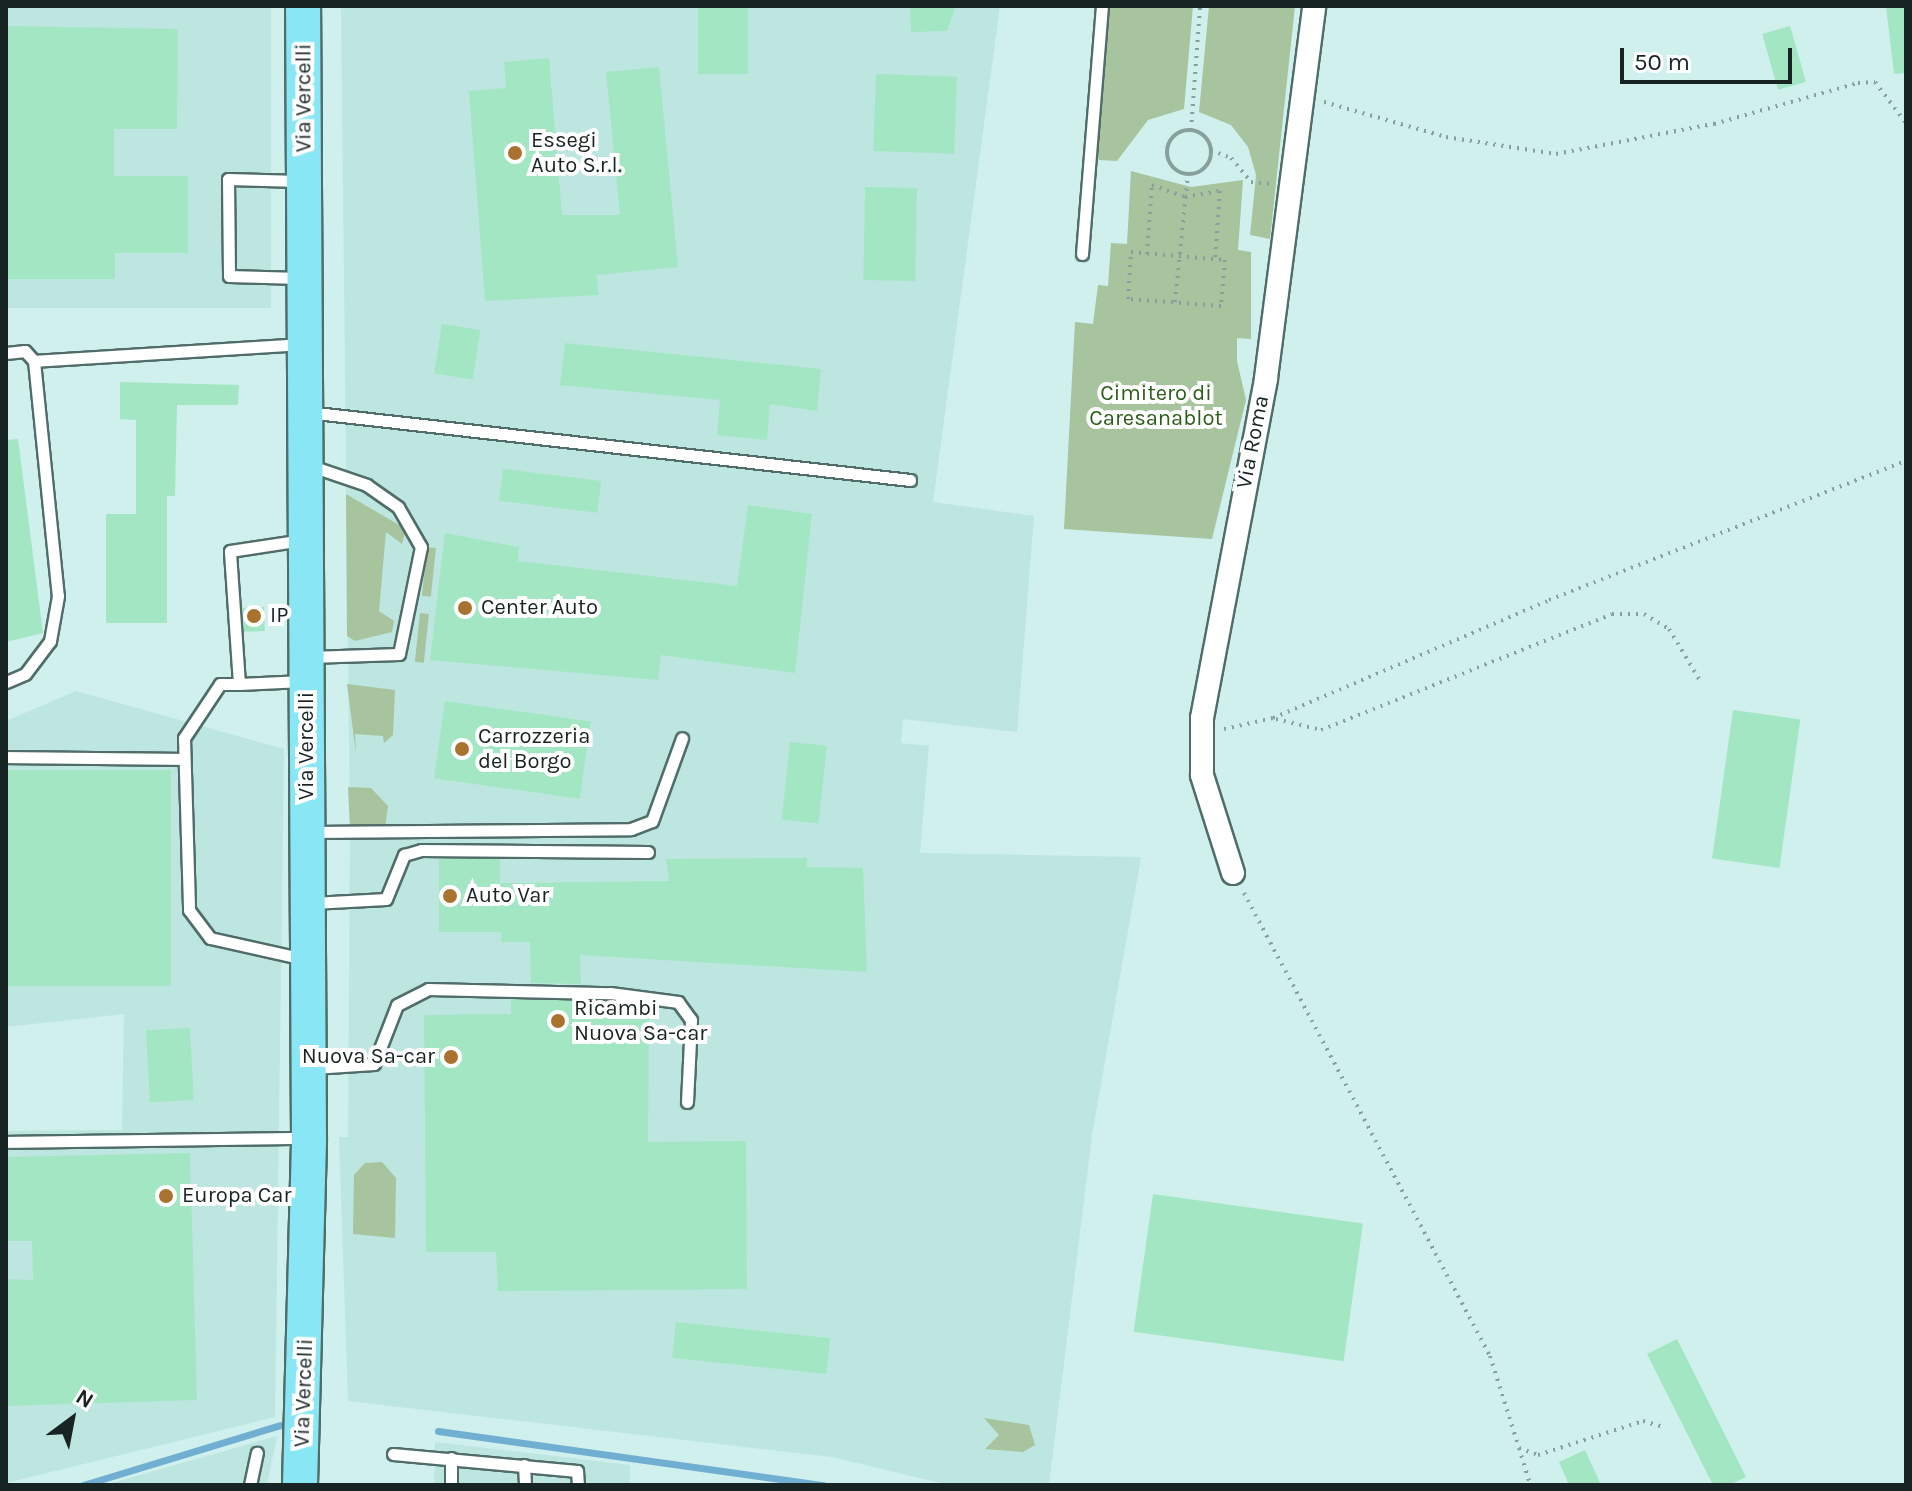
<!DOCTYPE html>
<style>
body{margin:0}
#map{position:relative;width:1912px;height:1491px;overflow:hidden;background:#cff0ec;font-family:Karla,sans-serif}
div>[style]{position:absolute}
.built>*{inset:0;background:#bde6e0;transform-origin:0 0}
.green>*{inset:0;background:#a7c49f;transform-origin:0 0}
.stream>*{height:7px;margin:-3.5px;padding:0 3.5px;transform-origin:3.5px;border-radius:3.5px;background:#71afd2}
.building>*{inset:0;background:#a3e6c4;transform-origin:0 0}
.path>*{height:4px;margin-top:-2px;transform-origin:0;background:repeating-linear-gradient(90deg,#88a09d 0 2px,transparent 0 8px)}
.path>.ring{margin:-2px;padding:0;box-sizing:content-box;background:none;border:4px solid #88a09d;border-radius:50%}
.roads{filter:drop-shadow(2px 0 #506d69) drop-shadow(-2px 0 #506d69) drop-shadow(0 2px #506d69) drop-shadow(0 -2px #506d69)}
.lane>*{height:11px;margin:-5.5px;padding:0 5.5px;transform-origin:5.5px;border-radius:5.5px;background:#fff}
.street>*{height:22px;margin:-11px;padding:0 11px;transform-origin:11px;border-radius:11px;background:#fff}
.primary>*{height:34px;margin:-17px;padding:0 17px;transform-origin:17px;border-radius:17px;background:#89e6f4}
.dots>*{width:22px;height:22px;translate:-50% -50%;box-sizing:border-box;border:4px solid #fff;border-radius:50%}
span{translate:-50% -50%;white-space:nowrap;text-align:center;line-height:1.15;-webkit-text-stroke:8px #fff;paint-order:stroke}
.street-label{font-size:22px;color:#182423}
.poi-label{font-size:22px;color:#182423}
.left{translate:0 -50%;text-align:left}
.right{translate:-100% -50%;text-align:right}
.park-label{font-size:22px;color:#2c5d1a}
.frame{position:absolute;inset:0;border:8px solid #182423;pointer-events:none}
.north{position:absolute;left:32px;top:1379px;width:80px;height:80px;-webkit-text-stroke:6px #fff;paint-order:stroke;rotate:32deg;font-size:22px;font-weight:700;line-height:32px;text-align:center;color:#182423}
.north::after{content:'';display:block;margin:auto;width:28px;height:36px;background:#182423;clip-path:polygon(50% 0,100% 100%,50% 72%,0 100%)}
.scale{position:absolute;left:1620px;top:48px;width:172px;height:36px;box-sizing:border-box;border:4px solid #182423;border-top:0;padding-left:10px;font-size:24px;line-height:28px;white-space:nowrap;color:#182423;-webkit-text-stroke:6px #fff;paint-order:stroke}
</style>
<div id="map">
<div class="built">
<i style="left:6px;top:6px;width:265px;height:302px"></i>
<i style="clip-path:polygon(341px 6px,1000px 6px,933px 502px,1034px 516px,1017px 732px,903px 719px,901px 743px,929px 746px,920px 853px,1141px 857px,1092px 1135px,1049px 1485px,949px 1485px,832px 1457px,348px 1401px,339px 1137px,348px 1137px,350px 828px)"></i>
<i style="clip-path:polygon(76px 691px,284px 749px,275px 1417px,6px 1483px,6px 1131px,122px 1130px,124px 1014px,6px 1027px,6px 721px)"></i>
<i style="clip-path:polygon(277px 1436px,267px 1485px,105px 1485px,175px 1465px)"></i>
<i style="clip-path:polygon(435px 1442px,630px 1465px,630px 1485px,434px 1485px)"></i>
</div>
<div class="green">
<i style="clip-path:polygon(1108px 6px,1193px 6px,1184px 109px,1148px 120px,1117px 161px,1099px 160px,1094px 150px)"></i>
<i style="clip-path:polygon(1209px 6px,1295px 6px,1270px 239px,1250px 235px,1256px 175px,1248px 147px,1231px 125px,1199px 112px)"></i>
<i style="clip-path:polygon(1131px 171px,1191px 187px,1243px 180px,1238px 250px,1251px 252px,1251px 339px,1237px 338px,1237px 361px,1246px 400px,1212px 539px,1064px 529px,1075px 322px,1093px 324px,1098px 285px,1108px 286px,1111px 243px,1127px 244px)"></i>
<i style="clip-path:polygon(346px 494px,406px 529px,402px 544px,386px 532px,379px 611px,394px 621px,392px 632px,355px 641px,347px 636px)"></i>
<i style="left:427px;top:547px;width:9px;height:49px;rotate:6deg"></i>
<i style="left:420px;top:613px;width:9px;height:49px;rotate:6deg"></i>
<i style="clip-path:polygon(347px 684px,395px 690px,393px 735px,384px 743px,383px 736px,355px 734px,356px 754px)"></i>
<i style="clip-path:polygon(348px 787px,371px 788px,388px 806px,385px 828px,350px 828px)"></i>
<i style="clip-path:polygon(382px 1162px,396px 1178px,395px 1238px,353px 1234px,354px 1175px,365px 1163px)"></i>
<i style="clip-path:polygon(984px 1418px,1029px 1425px,1035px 1445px,1023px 1452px,985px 1449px,999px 1435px)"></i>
</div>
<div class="stream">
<i style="left:438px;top:1431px;width:389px;rotate:8deg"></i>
<i style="left:83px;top:1485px;width:206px;rotate:-16.9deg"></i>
</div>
<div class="building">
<i style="left:698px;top:6px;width:50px;height:68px"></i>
<i style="clip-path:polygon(910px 6px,956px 6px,947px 31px,911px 32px)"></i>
<i style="clip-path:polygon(1886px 6px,1906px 6px,1906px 73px,1894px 74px)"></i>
<i style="clip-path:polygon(6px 26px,178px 29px,177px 129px,114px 129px,114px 176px,188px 176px,188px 253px,115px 253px,115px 279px,6px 279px)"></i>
<i style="left:1790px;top:26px;width:58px;height:29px;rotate:74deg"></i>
<i style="clip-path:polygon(549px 58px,562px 215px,620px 215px,606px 72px,659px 67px,678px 267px,597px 275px,598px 295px,485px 301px,469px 91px,506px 88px,504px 62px)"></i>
<i style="left:876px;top:74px;width:81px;height:77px;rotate:2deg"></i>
<i style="left:865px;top:187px;width:52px;height:93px;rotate:1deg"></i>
<i style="left:442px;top:324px;width:39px;height:50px;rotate:9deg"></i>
<i style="clip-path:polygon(565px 343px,821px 369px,817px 411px,770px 404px,767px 440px,717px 435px,720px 400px,560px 385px)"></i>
<i style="clip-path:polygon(120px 382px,239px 385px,238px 405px,177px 405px,175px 496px,167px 496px,167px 623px,106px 623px,106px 514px,136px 514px,136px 420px,120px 419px)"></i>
<i style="clip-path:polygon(18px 439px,43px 633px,6px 642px,6px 440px)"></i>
<i style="left:503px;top:469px;width:99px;height:32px;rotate:7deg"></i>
<i style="clip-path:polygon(748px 505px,812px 514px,795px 673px,661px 655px,658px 680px,430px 660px,445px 533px,519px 547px,518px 561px,737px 586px)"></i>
<i style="left:264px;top:607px;width:24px;height:22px;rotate:88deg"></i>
<i style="left:445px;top:701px;width:147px;height:78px;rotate:8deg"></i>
<i style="left:1733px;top:710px;width:68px;height:150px;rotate:8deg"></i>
<i style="left:790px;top:742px;width:37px;height:78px;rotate:6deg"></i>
<i style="left:171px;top:770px;width:216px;height:165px;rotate:90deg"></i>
<i style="clip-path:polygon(807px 858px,807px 867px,863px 868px,867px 972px,580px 955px,581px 984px,531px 983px,530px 942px,501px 942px,501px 932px,439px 932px,439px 859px,500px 859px,500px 883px,669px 881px,666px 859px)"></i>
<i style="clip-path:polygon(511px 999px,582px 1001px,583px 1014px,649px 1014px,648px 1142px,746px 1141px,747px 1289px,498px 1291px,496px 1252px,426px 1252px,424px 1015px,511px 1014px)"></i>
<i style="left:190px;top:1028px;width:72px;height:44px;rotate:87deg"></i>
<i style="clip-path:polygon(190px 1153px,197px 1400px,6px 1406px,6px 1279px,33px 1280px,32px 1241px,6px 1241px,6px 1157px)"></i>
<i style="left:1153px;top:1194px;width:212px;height:139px;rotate:8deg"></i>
<i style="left:676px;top:1322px;width:155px;height:36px;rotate:6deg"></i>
<i style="clip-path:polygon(1677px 1339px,1746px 1477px,1729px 1485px,1713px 1485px,1647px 1354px)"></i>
<i style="clip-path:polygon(1585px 1450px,1601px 1485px,1569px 1485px,1559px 1462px)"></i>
</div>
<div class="path">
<i style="left:1324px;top:102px;width:127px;rotate:16deg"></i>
<i style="left:1446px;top:137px;width:111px;rotate:8.8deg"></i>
<i style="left:1556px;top:154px;width:161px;rotate:-10.8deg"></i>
<i style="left:1714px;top:124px;width:150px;rotate:-15.9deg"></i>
<i style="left:1858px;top:83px;width:17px;rotate:-3deg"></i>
<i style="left:1875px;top:82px;width:51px;rotate:52.9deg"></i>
<i style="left:1191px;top:130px;width:124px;rotate:-85.8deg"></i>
<i class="ring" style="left:1167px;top:130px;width:40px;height:40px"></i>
<i style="left:1211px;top:150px;width:22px;rotate:22deg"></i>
<i style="left:1231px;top:158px;width:31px;rotate:50deg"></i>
<i style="left:1251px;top:182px;width:20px;rotate:6deg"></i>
<i style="left:1131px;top:252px;width:94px;rotate:4.9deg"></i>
<i style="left:1225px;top:260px;width:46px;rotate:95deg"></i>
<i style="left:1221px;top:306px;width:93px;rotate:-175.7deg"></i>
<i style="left:1128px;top:299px;width:47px;rotate:-86.3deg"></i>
<i style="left:1147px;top:254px;width:69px;rotate:-85.9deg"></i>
<i style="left:1152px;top:185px;width:35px;rotate:20deg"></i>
<i style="left:1185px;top:197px;width:36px;rotate:-10deg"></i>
<i style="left:1220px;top:191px;width:68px;rotate:94.2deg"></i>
<i style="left:1175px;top:302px;width:129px;rotate:-84.2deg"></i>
<i style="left:1276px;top:719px;width:46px;rotate:13.7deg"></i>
<i style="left:1321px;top:730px;width:313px;rotate:-21.7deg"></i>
<i style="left:1612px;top:614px;width:32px"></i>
<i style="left:1644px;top:614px;width:29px;rotate:31deg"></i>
<i style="left:1669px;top:629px;width:64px;rotate:59deg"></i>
<i style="left:1224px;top:729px;width:50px;rotate:-12.7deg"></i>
<i style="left:1273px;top:718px;width:300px;rotate:-23.1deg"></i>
<i style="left:1549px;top:600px;width:383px;rotate:-21.3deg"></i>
<i style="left:1244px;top:893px;width:524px;rotate:62.02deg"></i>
<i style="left:1490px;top:1356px;width:96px;rotate:72.5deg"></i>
<i style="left:1519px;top:1448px;width:20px;rotate:20deg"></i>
<i style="left:1538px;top:1455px;width:110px;rotate:-17.9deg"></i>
<i style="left:1643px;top:1421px;width:22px;rotate:16deg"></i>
<i style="left:1519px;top:1448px;width:39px;rotate:73deg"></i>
</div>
<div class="roads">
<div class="lane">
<i style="left:299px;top:181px;width:71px;rotate:-178.4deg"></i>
<i style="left:228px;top:179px;width:97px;rotate:89.4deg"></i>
<i style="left:229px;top:276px;width:71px;rotate:1.6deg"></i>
<i style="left:1082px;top:254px;width:249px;rotate:-85.4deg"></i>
<i style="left:6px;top:353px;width:19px;rotate:-6deg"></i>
<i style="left:25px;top:351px;width:13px;rotate:48deg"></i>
<i style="left:34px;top:361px;width:236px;rotate:84.2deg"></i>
<i style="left:58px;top:596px;width:46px;rotate:100.1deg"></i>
<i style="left:50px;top:641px;width:41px;rotate:127.1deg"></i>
<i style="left:25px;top:674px;width:21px;rotate:157deg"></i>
<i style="left:34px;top:361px;width:268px;rotate:-3.6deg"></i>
<i style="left:307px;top:412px;width:607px;rotate:6.43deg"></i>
<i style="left:309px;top:657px;width:90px;rotate:-1.9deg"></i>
<i style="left:399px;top:654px;width:109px;rotate:-78.4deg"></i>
<i style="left:421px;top:547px;width:46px;rotate:-119.9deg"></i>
<i style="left:398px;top:507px;width:38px;rotate:-145deg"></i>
<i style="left:367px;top:485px;width:59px;rotate:-161.3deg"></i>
<i style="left:303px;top:681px;width:64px;rotate:177.3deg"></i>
<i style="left:239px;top:684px;width:133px;rotate:-93.9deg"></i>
<i style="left:230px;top:551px;width:74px;rotate:-8.6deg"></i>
<i style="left:239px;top:684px;width:19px;rotate:180deg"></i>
<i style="left:220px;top:684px;width:65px;rotate:123.7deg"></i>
<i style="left:184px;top:738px;width:172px;rotate:88.3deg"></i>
<i style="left:189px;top:910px;width:35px;rotate:53deg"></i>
<i style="left:210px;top:938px;width:96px;rotate:12.6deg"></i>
<i style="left:6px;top:757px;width:178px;rotate:0.6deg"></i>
<i style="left:311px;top:832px;width:320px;rotate:-0.5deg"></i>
<i style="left:631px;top:829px;width:22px;rotate:-21deg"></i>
<i style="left:652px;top:821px;width:88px;rotate:-70.1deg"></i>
<i style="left:312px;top:903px;width:74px;rotate:-3.1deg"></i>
<i style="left:386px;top:899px;width:48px;rotate:-67.8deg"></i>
<i style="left:404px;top:855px;width:18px;rotate:-16deg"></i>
<i style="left:421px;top:850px;width:227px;rotate:0.5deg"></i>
<i style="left:313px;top:1068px;width:61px;rotate:-3.8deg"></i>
<i style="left:374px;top:1064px;width:63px;rotate:-68.7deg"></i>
<i style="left:397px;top:1005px;width:35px;rotate:-27deg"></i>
<i style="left:428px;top:989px;width:182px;rotate:1.3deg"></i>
<i style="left:610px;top:993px;width:69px;rotate:7.5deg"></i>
<i style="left:678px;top:1002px;width:22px;rotate:54deg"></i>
<i style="left:691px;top:1020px;width:82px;rotate:92.8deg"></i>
<i style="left:6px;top:1142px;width:299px;rotate:-0.8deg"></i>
<i style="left:393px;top:1454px;width:185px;rotate:5.3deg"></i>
<i style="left:577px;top:1471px;width:14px;rotate:86deg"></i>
<i style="left:451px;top:1458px;width:27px;rotate:90deg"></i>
<i style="left:524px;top:1465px;width:20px;rotate:87deg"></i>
<i style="left:250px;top:1485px;width:33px;rotate:-78deg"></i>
</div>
<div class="street">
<i style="left:1233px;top:873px;width:103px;rotate:-107.6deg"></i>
<i style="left:1202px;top:775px;width:57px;rotate:-90deg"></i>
<i style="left:1202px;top:718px;width:346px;rotate:-79.3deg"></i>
<i style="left:1266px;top:378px;width:375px;rotate:-82.6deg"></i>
</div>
<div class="primary">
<i style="left:300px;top:1485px;width:347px;rotate:-88.5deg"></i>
<i style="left:309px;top:1138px;width:1132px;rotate:-90.3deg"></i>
</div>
</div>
<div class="dots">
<i style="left:515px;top:153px;background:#aa722f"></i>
<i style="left:465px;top:608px;background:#aa722f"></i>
<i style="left:254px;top:616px;background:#aa722f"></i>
<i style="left:462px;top:749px;background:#aa722f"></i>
<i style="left:450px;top:896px;background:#aa722f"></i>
<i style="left:558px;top:1021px;background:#aa722f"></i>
<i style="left:451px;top:1057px;background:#aa722f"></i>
<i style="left:166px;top:1196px;background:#aa722f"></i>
</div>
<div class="street-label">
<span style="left:304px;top:98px;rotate:-90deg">Via Vercelli</span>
<span style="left:1253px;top:442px;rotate:-79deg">Via Roma</span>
<span style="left:307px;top:746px;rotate:-90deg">Via Vercelli</span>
<span style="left:304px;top:1393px;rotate:-88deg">Via Vercelli</span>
</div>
<div class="poi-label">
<span class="left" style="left:531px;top:153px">Essegi<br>Auto S.r.l.</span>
<span class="left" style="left:481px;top:608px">Center Auto</span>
<span class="left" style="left:270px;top:616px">IP</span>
<span class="left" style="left:478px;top:749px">Carrozzeria<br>del Borgo</span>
<span class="left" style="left:466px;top:896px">Auto Var</span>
<span class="left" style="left:574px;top:1021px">Ricambi<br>Nuova Sa-car</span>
<span class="right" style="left:435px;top:1057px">Nuova Sa-car</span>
<span class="left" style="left:182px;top:1196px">Europa Car</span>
</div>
<div class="park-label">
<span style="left:1156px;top:406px">Cimitero di<br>Caresanablot</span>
</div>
<div class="frame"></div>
<div class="north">N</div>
<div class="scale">50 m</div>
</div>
